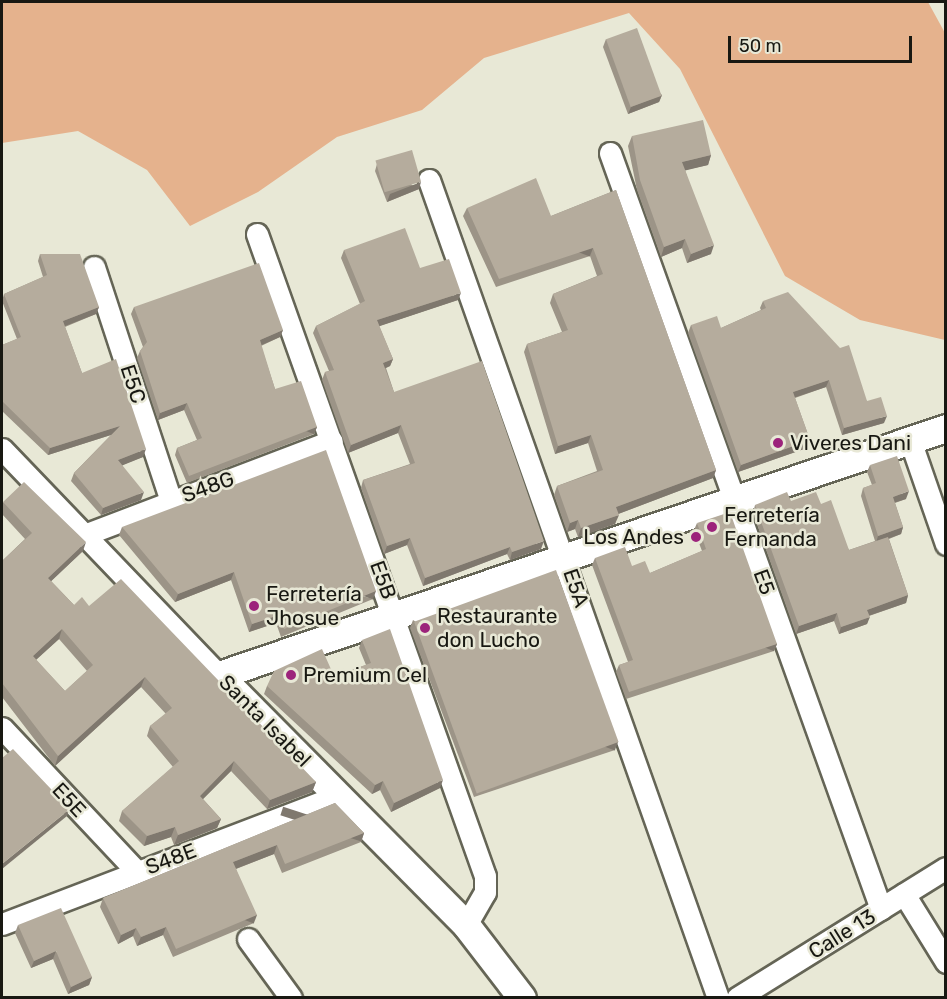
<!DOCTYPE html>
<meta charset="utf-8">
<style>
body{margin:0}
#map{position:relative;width:947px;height:999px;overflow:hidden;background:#e8e8d6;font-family:Rubik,sans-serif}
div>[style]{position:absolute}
.green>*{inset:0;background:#e5b28d}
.roads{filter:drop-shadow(2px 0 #656556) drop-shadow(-2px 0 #656556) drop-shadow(0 2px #656556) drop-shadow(0 -2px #656556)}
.minor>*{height:21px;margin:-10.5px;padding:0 10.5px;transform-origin:10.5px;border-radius:10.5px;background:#fff}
.tertiary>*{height:27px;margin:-13.5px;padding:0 13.5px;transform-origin:13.5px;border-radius:13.5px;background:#fff}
.wall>*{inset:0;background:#9c9487}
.shaded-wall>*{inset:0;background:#7f786e;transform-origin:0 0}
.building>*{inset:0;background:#b5ac9d;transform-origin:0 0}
.dots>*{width:16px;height:16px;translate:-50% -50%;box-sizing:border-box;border:3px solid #e8e8d6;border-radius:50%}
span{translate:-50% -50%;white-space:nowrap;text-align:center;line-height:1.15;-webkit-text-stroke:5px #e8e8d6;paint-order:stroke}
.street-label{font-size:21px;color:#181812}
.poi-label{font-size:21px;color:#181812}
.left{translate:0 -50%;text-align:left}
.right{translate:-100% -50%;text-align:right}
.frame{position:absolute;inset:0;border:3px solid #181812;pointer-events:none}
.scale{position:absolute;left:728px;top:36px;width:184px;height:27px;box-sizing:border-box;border:3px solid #181812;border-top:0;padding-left:8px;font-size:18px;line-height:21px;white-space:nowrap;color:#181812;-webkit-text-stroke:4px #e8e8d6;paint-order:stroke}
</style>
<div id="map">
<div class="green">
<i style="clip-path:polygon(2px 2px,928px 2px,945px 33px,945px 340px,860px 320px,785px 276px,680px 69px,629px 13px,484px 58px,422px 110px,337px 137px,258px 192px,190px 226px,147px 170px,78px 131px,2px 143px)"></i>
</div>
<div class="roads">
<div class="minor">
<i style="left:610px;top:153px;width:803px;rotate:70.28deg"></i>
<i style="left:429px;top:180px;width:868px;rotate:70.54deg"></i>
<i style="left:257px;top:234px;width:681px;rotate:70.45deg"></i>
<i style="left:485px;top:876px;width:16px;rotate:90deg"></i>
<i style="left:485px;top:892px;width:38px;rotate:120deg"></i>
<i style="left:94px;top:267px;width:246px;rotate:71.8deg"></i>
<i style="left:910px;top:440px;width:110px;rotate:70.9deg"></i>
<i style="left:2px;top:449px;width:313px;rotate:46.2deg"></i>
<i style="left:84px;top:535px;width:265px;rotate:-20.8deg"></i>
<i style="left:2px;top:728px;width:197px;rotate:46.8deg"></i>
<i style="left:904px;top:894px;width:80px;rotate:58.3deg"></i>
<i style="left:2px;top:924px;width:362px;rotate:-20.9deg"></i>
<i style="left:248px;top:939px;width:73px;rotate:53.9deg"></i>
<i style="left:737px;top:998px;width:246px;rotate:-31.9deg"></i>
</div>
<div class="tertiary">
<i style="left:522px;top:998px;width:92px;rotate:-127.5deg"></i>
<i style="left:466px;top:925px;width:351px;rotate:-134.7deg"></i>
<i style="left:219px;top:675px;width:768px;rotate:-18.77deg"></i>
</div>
</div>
<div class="wall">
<i style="clip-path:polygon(606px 39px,662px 95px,659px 102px,628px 114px,603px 47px)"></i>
<i style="clip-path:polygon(632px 136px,711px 155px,708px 165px,685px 170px,711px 254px,687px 263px,682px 248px,661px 257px,637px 190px,628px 146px)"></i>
<i style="clip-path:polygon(377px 164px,419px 189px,387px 202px,375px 171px)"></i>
<i style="clip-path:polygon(616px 190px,716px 470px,713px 478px,618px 514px,615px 524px,578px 537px,575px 529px,567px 532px,554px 495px,557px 486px,597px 471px,588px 443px,555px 454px,524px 352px,527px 344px,562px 332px,550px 303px,553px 294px,597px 276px,590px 256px,496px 287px,463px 216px,467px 208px,551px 216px)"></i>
<i style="clip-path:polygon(344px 250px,420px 268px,458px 300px,379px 326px,393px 359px,390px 366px,386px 368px,394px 392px,541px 549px,510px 560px,507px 554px,423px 586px,407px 545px,384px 554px,361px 488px,363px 480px,410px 464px,398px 433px,348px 453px,322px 380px,325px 372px,329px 371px,313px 333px,316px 326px,360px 304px,341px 258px)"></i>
<i style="clip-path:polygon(40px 254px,99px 307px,96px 314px,65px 327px,82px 373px,143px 457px,122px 465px,141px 500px,101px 515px,71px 481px,74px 473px,111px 435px,48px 455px,2px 411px,2px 345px,17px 339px,2px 301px,4px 294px,43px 277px,38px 261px)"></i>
<i style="clip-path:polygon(763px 301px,867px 401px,884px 423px,842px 435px,826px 387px,795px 398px,810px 440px,807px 448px,738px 472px,688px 333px,691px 325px,721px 328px,761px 310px,760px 308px)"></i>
<i style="clip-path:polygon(134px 307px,283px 330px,280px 337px,261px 346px,275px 389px,317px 427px,314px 434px,187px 483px,175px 455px,177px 448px,197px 440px,184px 410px,158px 420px,137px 358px,140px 351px,143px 347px,131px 314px)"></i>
<i style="clip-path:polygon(870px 465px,906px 499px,895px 503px,903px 527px,901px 534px,889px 539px,908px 595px,906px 603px,869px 616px,867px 624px,839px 634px,834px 621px,796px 634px,753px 513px,755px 505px,791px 501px,821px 504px,849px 550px,875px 541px,861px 496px,863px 488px,872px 485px,867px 472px)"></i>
<i style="clip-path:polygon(evenodd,3px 502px,83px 551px,51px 581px,74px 605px,89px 606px,316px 782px,312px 792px,267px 809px,231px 771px,203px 799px,221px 819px,217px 828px,174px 845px,171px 837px,144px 846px,119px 821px,122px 811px,173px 767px,147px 736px,150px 726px,166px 714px,141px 687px,55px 766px,2px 697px,2px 561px,25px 539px,2px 514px,2px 502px,2px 503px,3px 502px,59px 639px,87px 671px,65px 691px,36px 660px,59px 639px)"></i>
<i style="clip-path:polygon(697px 523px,777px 644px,774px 651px,626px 699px,616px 672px,619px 665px,628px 662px,592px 565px,595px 558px,632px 566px,650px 573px,702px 551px,694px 530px)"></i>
<i style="clip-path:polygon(122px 527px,373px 599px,281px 637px,276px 623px,249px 632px,231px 580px,175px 602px,119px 535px)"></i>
<i style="clip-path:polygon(413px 620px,615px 750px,474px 797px,410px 628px)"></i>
<i style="clip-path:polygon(362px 640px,440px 788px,391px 812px,380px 790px,372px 794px,264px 694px,267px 686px,334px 676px,366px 665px,359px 648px)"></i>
<i style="clip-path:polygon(335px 803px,364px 833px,361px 842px,282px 873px,274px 854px,236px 869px,254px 923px,173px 957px,163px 935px,137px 946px,133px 936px,118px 944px,100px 907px,103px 898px)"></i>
<i style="clip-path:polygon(18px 925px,92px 977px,89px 985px,68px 994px,53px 959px,31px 968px,15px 933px)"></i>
</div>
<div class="shaded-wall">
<i style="clip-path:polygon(662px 95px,659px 102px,628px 114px,631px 107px)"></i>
<i style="clip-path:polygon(711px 155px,708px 165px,679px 172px,682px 162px)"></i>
<i style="clip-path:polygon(421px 182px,419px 189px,387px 202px,390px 194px)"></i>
<i style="clip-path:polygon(685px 239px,682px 248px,661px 257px,664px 247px)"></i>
<i style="clip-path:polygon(714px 245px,711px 254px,687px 263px,691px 254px)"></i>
<i style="left:593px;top:248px;width:9px;height:99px;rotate:111deg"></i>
<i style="clip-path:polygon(461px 293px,458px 300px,374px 328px,377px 320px)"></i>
<i style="clip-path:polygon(99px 307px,96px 314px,60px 328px,63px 321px)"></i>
<i style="clip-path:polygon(283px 330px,280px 337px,257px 347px,260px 340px)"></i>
<i style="clip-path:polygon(393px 359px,390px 366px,381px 370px,383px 363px)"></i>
<i style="clip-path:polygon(829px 380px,826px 387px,790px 399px,793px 392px)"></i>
<i style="clip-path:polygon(187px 403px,184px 410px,158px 420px,160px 413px)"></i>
<i style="clip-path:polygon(887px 416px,884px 423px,842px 435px,844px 428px)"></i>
<i style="clip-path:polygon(401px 425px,398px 433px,348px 453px,351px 445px)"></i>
<i style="clip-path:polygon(120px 426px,117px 433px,48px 455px,50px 448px)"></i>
<i style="left:317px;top:427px;width:8px;height:137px;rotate:113deg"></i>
<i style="clip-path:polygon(591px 435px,588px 443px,555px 454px,558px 446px)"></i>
<i style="clip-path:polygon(810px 440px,807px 448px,738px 472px,741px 465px)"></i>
<i style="clip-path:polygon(146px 449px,143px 457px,116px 468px,118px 460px)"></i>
<i style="clip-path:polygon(716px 470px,713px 478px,613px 516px,616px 507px)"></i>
<i style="clip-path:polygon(909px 491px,906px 499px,890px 504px,893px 497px)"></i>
<i style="clip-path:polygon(144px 492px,141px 500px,101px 515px,103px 508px)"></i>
<i style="clip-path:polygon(619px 515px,615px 524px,578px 537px,581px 528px)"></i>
<i style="clip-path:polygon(578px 520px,575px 529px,567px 532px,570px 523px)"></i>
<i style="clip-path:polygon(903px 527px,901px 534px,876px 543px,878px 536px)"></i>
<i style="clip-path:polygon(410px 538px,407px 545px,384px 554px,387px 546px)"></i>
<i style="clip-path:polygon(544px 541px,541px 549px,510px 560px,512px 552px)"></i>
<i style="clip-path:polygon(86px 542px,83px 551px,45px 587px,48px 578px)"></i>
<i style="clip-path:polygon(510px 547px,507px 554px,423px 586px,425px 578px)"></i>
<i style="clip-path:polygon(234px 572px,231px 580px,175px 602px,178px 594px)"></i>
<i style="left:376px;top:591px;width:9px;height:100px;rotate:111deg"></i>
<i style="clip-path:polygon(908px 595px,906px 603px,865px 617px,867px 610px)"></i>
<i style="clip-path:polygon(837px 613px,834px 621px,796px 634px,799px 626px)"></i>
<i style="clip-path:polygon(279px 615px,276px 623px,249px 632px,252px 624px)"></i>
<i style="clip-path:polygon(870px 617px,867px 624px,839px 634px,841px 627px)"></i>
<i style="clip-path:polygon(62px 629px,59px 639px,29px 666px,33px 656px)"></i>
<i style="left:777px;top:644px;width:8px;height:156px;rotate:113deg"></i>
<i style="clip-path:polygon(145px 677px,141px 687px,55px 766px,58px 756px)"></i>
<i style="left:618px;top:742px;width:9px;height:149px;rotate:111deg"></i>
<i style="clip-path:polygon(234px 761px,231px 771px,197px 805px,200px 796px)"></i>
<i style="clip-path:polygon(443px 780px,440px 788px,391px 812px,394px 803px)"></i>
<i style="clip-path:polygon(383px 781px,380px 790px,372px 794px,375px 785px)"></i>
<i style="clip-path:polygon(316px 782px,312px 792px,267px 809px,270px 800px)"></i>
<i style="clip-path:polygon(70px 809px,67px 816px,2px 869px,2px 864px)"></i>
<i style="clip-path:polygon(221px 819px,217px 828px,174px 845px,178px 835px)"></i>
<i style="clip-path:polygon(175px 827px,171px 837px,144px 846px,147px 836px)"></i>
<i style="left:364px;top:833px;width:9px;height:85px;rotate:108deg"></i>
<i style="clip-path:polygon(277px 845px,274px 854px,230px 871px,233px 862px)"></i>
<i style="left:257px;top:915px;width:9px;height:88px;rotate:111deg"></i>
<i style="clip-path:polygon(166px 927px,163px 935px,137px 946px,141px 937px)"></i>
<i style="clip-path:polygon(136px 928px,133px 936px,118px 944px,121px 935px)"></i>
<i style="clip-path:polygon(56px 951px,53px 959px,31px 968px,34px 961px)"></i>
<i style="clip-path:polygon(92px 977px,89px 985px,68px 994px,71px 987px)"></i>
</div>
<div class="building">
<i style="left:637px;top:28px;width:72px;height:33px;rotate:70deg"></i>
<i style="clip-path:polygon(703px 120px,711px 155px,682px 162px,714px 245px,691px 254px,685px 239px,664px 247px,640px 180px,632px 136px)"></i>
<i style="left:412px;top:150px;width:33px;height:38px;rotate:74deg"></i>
<i style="clip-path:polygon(536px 178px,551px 216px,616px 190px,716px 470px,616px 507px,619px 515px,581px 528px,578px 520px,570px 523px,557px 486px,603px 470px,591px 435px,558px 446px,527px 344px,568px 330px,553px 294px,603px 274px,593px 248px,499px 279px,467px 208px)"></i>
<i style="clip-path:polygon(405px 228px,420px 268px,449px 259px,461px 293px,377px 320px,393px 359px,383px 363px,394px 392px,482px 361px,544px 541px,512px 552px,510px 547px,425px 578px,410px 538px,387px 546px,363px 480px,415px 463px,401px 425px,351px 445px,325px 372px,334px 370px,316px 326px,365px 301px,344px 250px)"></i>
<i style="clip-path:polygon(40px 254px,80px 254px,99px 307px,63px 321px,82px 373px,116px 359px,146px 449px,118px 460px,144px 492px,103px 508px,74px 473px,120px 426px,50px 448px,2px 401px,2px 345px,21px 337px,4px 294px,47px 275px)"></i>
<i style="clip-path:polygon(259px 263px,283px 330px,260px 340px,275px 389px,301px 381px,317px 427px,189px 476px,177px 448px,202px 438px,187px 403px,160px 413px,140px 351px,147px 342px,134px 307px)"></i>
<i style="clip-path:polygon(788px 292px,840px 348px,849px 345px,867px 401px,881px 397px,887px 416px,844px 428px,829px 380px,793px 392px,810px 440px,741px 465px,691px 325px,717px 316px,721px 328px,766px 308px,763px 301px)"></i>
<i style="clip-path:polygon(326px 450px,376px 591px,284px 629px,279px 615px,252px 624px,234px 572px,178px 594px,122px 527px)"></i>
<i style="clip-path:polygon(897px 456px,909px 491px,893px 497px,903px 527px,878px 536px,863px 488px,876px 483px,870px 465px)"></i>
<i style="clip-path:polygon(evenodd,24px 482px,86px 542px,48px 578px,74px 605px,82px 597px,89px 606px,121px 579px,316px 782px,270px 800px,234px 761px,200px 796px,221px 819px,178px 835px,175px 827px,147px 836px,122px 811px,179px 761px,150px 726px,172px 708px,145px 677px,58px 756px,2px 683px,2px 561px,32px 533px,3px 502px,24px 482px,62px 629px,93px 665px,65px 691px,33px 656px,62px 629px)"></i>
<i style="clip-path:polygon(787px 492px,791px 501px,816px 492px,821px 504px,831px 500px,849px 550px,888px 537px,908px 595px,867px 610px,870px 617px,841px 627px,837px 613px,799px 626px,755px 505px)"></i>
<i style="clip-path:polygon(730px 512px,777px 644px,629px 692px,619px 665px,633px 660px,595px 558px,625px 547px,632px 566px,645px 561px,650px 573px,706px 549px,697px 523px)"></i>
<i style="left:556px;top:570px;width:183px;height:151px;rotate:70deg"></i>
<i style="clip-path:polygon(390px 629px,443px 780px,394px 803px,383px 781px,375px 785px,267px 686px,274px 671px,322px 649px,334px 676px,371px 663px,362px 640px)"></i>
<i style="clip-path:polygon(13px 749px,70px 809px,2px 864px,2px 805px,3px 803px,2px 800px,2px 758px)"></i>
<i style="clip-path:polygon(335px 803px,364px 833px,285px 864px,277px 845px,233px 862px,257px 915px,176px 949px,166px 927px,141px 937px,136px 928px,121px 935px,103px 898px)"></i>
<i style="clip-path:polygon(61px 908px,92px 977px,71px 987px,56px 951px,34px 961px,18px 925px)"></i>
</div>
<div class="dots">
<i style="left:778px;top:443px;background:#9c237b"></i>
<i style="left:712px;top:527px;background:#9c237b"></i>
<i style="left:696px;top:537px;background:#9c237b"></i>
<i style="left:254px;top:606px;background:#9c237b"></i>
<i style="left:425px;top:628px;background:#9c237b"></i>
<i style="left:291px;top:675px;background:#9c237b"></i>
</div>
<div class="street-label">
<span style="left:133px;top:384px;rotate:72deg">E5C</span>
<span style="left:208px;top:487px;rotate:-20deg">S48G</span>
<span style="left:383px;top:580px;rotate:70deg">E5B</span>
<span style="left:764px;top:582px;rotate:70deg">E5</span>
<span style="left:576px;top:588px;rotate:71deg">E5A</span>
<span style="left:265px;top:721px;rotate:45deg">Santa Isabel</span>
<span style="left:69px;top:800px;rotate:47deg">E5E</span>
<span style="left:171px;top:859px;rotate:-21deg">S48E</span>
<span style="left:842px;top:934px;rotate:-32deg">Calle 13</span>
</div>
<div class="poi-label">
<span class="left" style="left:790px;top:443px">Viveres Dani</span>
<span class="left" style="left:724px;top:527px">Ferretería<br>Fernanda</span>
<span class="right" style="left:684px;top:537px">Los Andes</span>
<span class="left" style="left:266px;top:606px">Ferretería<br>Jhosue</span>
<span class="left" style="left:437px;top:628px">Restaurante<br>don Lucho</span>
<span class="left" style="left:303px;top:675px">Premium Cel</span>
</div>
<div class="frame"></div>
<div class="scale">50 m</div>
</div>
